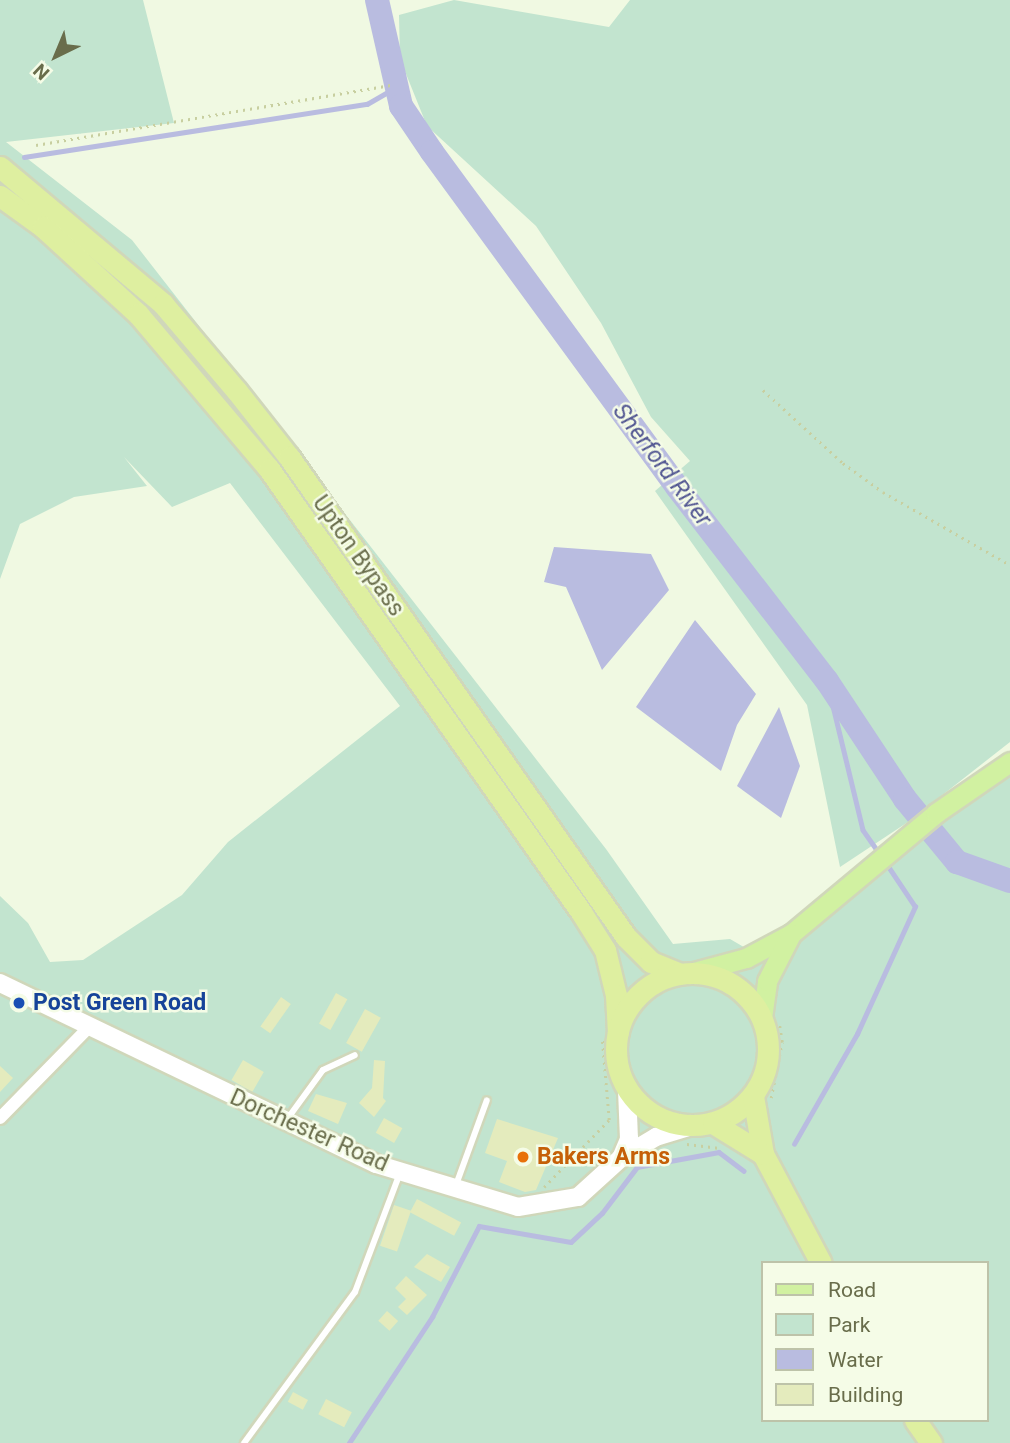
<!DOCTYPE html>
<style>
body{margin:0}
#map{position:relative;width:1010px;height:1443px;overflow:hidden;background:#f0f9e2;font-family:Roboto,sans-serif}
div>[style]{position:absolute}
.green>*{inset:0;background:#c2e4cf}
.water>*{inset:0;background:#b9bce0}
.stream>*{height:4.5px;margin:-2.25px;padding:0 2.25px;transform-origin:2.25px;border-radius:2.25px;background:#b9bce0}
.river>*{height:24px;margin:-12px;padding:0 12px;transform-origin:12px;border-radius:12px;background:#b9bce0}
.building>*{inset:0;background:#e4ebbd;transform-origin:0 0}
.path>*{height:2.5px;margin-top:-1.25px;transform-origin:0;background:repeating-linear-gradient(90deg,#c8cfa0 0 2px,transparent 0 7px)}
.roads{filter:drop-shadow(2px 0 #d0d7ba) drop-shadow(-2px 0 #d0d7ba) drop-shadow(0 2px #d0d7ba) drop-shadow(0 -2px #d0d7ba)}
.service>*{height:6px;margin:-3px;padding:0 3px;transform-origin:3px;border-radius:3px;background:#fff}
.minor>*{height:12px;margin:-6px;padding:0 6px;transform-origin:6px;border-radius:6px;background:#fff}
.secondary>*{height:18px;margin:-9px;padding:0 9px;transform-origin:9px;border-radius:9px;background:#fff}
.primary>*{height:19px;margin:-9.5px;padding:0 9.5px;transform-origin:9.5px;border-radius:9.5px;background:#d1f1a1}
.trunk>*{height:21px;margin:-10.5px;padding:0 10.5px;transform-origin:10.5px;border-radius:10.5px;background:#deefa0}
.trunk>.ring{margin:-10.5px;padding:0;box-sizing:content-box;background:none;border:21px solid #deefa0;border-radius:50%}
.dots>*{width:19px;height:19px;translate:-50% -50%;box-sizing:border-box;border:4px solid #f5fce7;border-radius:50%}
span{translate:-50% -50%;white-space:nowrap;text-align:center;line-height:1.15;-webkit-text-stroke:5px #f5fce7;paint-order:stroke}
.street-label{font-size:23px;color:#696d4b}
.transit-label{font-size:23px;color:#164399;font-weight:700}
.left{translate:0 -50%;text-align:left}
.food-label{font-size:23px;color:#c56008;font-weight:700}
.water-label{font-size:24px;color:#525692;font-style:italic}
.legend{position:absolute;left:761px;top:1261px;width:228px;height:161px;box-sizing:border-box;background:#f5fce7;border:2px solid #bdc3a9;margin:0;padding:9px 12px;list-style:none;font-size:21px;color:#696d4b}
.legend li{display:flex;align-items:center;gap:14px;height:35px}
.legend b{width:35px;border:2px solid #bdc3a9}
.north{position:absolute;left:21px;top:21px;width:70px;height:70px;-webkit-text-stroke:5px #f5fce7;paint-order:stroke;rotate:223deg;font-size:19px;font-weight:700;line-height:28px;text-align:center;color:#696d4b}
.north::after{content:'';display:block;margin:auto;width:24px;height:32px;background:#696d4b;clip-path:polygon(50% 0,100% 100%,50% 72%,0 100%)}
</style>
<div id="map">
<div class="green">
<i style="clip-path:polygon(evenodd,0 0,143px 0,174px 123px,6px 142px,132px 240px,606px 849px,673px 944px,730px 939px,785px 971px,787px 953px,800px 938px,970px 795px,1010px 770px,1010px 1443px,0 1443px,0 896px,28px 923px,50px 962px,83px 960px,182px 895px,228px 842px,400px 706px,230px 483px,172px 507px,124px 457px,147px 486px,74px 497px,20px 524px,0 579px,0 0,763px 1263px,987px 1263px,987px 1420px,763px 1420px,763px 1263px)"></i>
<i style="clip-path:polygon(454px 0,609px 27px,630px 0,1010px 0,1010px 742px,908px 822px,840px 867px,807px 705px,655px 491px,690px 461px,651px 417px,601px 323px,536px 226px,427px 126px,400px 59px,399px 15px)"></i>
</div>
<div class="water">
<i style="clip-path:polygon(554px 547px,651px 554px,669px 590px,602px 670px,566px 587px,544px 582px)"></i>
<i style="clip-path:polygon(695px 620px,756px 694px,737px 725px,721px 771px,636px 707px)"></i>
<i style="clip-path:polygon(779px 707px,800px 766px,781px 818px,737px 786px)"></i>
</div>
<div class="stream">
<i style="left:24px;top:157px;width:347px;rotate:-8.8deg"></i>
<i style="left:367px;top:104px;width:34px;rotate:-30deg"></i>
<i style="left:827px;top:681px;width:153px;rotate:76.4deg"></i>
<i style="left:863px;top:830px;width:29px;rotate:55deg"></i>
<i style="left:794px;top:1144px;width:127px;rotate:-60.2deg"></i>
<i style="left:857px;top:1034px;width:140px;rotate:-65.5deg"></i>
<i style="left:915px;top:907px;width:54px;rotate:-123.7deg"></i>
<i style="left:349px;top:1443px;width:151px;rotate:-56.6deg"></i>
<i style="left:432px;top:1317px;width:102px;rotate:-62.7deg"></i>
<i style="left:479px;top:1226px;width:93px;rotate:9.9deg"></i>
<i style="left:571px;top:1242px;width:42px;rotate:-43.1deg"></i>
<i style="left:602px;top:1213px;width:58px;rotate:-52.7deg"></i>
<i style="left:637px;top:1167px;width:83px;rotate:-10.4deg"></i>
<i style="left:719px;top:1152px;width:31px;rotate:37deg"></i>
</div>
<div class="river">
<i style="left:377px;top:0;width:109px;rotate:77.2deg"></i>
<i style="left:401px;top:106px;width:55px;rotate:56deg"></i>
<i style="left:432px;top:152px;width:415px;rotate:53.8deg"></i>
<i style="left:677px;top:487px;width:245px;rotate:52.3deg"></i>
<i style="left:827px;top:681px;width:141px;rotate:56.5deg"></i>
<i style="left:905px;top:799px;width:82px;rotate:50.5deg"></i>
<i style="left:957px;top:862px;width:56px;rotate:19.7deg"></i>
</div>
<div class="building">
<i style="left:336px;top:993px;width:13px;height:35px;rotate:29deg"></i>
<i style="left:281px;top:997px;width:12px;height:36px;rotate:35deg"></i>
<i style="left:365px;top:1009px;width:18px;height:39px;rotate:29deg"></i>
<i style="left:243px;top:1060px;width:24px;height:23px;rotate:30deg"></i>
<i style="clip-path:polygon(374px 1060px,385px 1061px,383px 1098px,386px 1101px,374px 1117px,359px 1103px,372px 1088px)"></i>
<i style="clip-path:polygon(0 1066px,13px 1078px,0 1092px)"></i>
<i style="clip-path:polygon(316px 1094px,347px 1103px,338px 1124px,308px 1111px)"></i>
<i style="left:384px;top:1118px;width:21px;height:17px;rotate:29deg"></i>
<i style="clip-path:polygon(497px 1119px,558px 1138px,536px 1190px,525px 1192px,499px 1182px,507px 1161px,485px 1153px)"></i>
<i style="left:417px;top:1199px;width:50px;height:15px;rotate:28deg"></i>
<i style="left:394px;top:1205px;width:18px;height:43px;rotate:19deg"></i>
<i style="clip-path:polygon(427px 1254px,450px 1267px,441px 1282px,414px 1267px)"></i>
<i style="clip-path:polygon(406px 1276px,427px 1295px,407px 1315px,398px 1307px,406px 1299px,395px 1288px)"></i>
<i style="left:387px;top:1311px;width:15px;height:13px;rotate:42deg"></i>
<i style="left:293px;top:1392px;width:17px;height:11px;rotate:28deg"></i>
<i style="left:326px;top:1399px;width:29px;height:17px;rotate:27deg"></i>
</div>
<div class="path">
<i style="left:36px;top:145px;width:360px;rotate:-9.6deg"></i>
<i style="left:763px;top:390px;width:108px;rotate:42.4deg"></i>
<i style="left:843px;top:463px;width:49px;rotate:35.9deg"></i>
<i style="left:883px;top:492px;width:146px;rotate:29.9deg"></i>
<i style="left:771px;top:1098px;width:57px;rotate:-78.9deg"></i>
<i style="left:782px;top:1042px;width:20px;rotate:-99deg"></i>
<i style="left:687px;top:1144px;width:31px;rotate:7deg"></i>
<i style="left:544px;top:1187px;width:93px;rotate:-45.9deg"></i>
<i style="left:609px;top:1120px;width:81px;rotate:-94.9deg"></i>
</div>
<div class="roads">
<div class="service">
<i style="left:288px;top:1118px;width:59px;rotate:-53.9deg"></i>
<i style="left:323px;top:1070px;width:35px;rotate:-25deg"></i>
<i style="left:456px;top:1185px;width:90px;rotate:-70deg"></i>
<i style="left:244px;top:1443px;width:187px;rotate:-53.7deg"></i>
<i style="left:355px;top:1292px;width:127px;rotate:-69.3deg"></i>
</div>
<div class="minor">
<i style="left:0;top:1118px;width:126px;rotate:-45.6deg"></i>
</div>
<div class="secondary">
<i style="left:0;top:983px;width:417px;rotate:25.7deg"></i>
<i style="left:376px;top:1164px;width:148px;rotate:16.8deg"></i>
<i style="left:518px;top:1207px;width:61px;rotate:-9.5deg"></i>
<i style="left:578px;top:1197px;width:58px;rotate:-42.2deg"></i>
<i style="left:621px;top:1158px;width:41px;rotate:-31deg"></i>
<i style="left:656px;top:1137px;width:37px;rotate:-17deg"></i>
<i style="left:621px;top:1158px;width:21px;rotate:-67deg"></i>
<i style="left:629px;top:1139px;width:50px;rotate:-92.3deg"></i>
</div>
<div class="primary">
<i style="left:694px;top:972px;width:54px;rotate:-15.1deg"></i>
<i style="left:746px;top:958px;width:51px;rotate:-28.1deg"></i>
<i style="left:791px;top:934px;width:189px;rotate:-39.8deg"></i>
<i style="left:936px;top:813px;width:90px;rotate:-34.6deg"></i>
<i style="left:762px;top:1018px;width:37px;rotate:-82deg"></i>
<i style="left:767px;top:981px;width:53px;rotate:-62.9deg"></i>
</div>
<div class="trunk">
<i style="left:0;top:167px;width:213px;rotate:40deg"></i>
<i style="left:163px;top:304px;width:113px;rotate:49.7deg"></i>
<i style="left:236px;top:390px;width:85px;rotate:51.7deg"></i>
<i style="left:289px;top:457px;width:586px;rotate:54.93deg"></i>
<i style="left:626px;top:937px;width:35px;rotate:45deg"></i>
<i style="left:651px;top:962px;width:31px;rotate:22deg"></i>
<i style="left:0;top:196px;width:53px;rotate:35.8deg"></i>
<i style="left:43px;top:227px;width:129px;rotate:42.5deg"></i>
<i style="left:138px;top:314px;width:203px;rotate:49.8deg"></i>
<i style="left:269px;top:469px;width:542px;rotate:54.84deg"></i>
<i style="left:581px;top:912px;width:45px;rotate:57.7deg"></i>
<i style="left:605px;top:950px;width:46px;rotate:76.3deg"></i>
<i style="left:616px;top:995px;width:37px;rotate:87deg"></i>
<i class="ring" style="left:616px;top:973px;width:131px;height:131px"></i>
<i style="left:753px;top:1096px;width:59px;rotate:80.2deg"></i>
<i style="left:763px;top:1154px;width:123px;rotate:62deg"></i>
<i style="left:713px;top:1123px;width:59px;rotate:31.8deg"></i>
<i style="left:915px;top:1420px;width:28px;rotate:55deg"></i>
</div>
</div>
<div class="dots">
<i style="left:19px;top:1003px;background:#1a4fb4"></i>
<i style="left:523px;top:1157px;background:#e8710a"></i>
</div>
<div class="street-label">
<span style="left:358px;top:556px;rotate:55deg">Upton Bypass</span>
<span style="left:309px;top:1131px;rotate:24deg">Dorchester Road</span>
</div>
<div class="transit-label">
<span class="left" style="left:33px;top:1003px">Post Green Road</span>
</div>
<div class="food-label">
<span class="left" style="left:537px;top:1157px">Bakers Arms</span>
</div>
<div class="water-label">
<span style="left:662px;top:465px;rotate:53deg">Sherford River</span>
</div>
<ul class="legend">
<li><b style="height:9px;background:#d1f1a1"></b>Road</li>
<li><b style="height:19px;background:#c2e4cf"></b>Park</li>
<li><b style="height:19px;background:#b9bce0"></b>Water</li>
<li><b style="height:19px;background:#e4ebbd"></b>Building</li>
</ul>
<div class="north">N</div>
</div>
